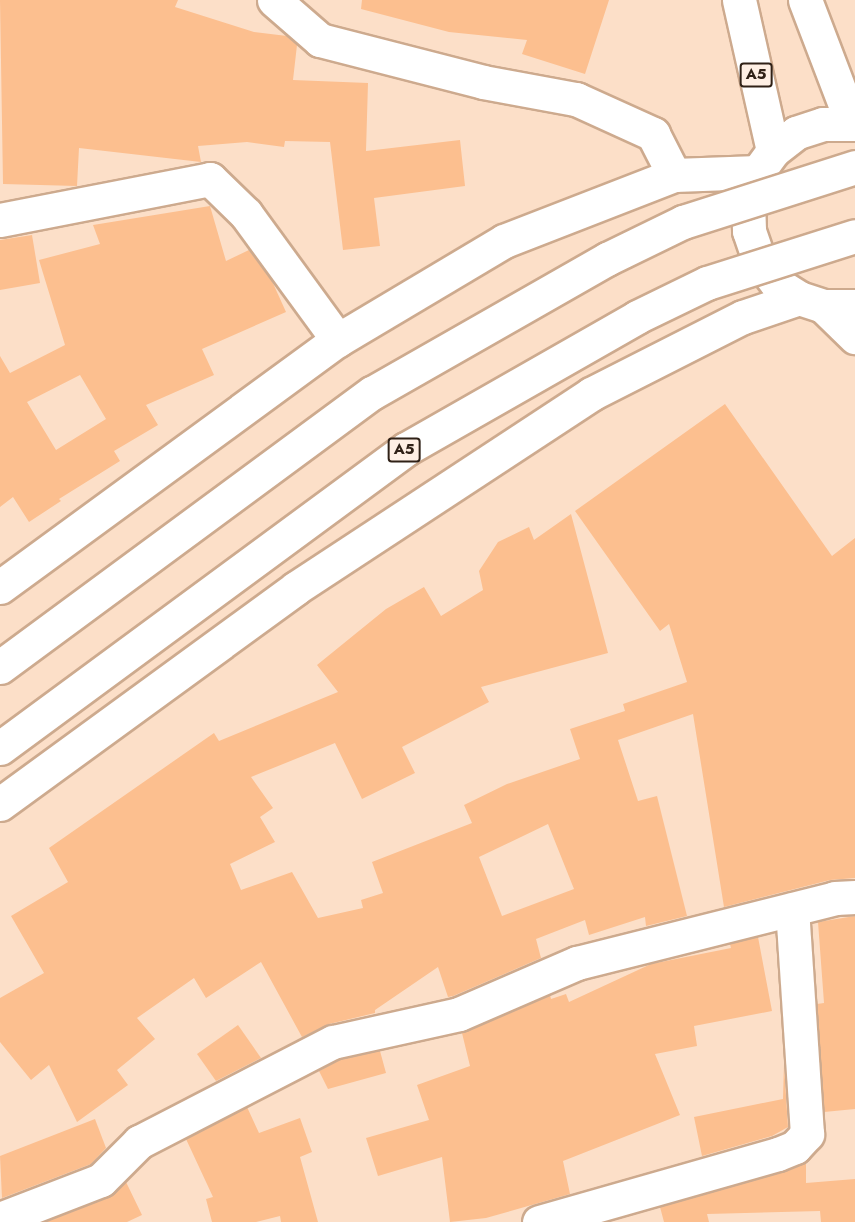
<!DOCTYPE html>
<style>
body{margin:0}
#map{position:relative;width:855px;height:1222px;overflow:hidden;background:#fcdfc8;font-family:Jost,sans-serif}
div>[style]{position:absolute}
.building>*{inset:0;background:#fcbf8f}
.roads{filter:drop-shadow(2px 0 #cdaa8e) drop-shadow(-2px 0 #cdaa8e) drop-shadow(0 2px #cdaa8e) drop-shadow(0 -2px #cdaa8e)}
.street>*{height:33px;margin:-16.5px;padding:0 16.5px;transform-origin:16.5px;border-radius:16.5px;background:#fff}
.secondary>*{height:33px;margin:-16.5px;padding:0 16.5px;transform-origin:16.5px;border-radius:16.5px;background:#fff}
.primary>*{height:33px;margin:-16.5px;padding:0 16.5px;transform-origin:16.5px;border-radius:16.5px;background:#fff}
.highway>*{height:33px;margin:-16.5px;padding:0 16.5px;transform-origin:16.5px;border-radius:16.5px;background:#fff}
.bridges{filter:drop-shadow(2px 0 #cdaa8e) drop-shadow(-2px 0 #cdaa8e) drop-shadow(0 2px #cdaa8e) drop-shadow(0 -2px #cdaa8e)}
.highway-bridge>*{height:33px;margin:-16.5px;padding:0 16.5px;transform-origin:16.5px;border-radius:16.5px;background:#fff}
span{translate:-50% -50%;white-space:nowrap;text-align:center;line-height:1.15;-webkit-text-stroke:4.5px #feefe4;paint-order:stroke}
.shield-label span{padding:2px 4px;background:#feefe4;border:2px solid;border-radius:4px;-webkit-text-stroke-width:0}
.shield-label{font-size:15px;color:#2f2117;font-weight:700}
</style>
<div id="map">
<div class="building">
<i style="clip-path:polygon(0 0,178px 0,175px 7px,254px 32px,287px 36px,297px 45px,293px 80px,368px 83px,366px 151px,460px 140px,465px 186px,374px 198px,380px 246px,343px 250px,330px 142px,285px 141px,284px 147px,247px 142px,198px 146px,201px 162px,79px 148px,77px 186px,3px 184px)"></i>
<i style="clip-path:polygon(362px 0,609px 0,585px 74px,522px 54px,527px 40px,449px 32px,361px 9px)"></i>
<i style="clip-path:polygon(evenodd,210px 206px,226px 261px,249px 250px,272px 281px,286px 312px,202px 349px,214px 375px,146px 405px,158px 425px,114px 451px,120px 461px,59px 499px,61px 501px,29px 522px,13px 497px,0 507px,0 356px,10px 373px,65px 345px,39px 260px,100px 244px,93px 225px,210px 206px,80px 375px,106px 419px,56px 450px,27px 402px,80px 375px)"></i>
<i style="clip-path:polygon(32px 235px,40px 283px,0 290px,0 240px)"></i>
<i style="clip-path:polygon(evenodd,725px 404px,832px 556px,855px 538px,855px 878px,830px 880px,724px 907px,693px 714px,618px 740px,638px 801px,657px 796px,687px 916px,646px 926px,645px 917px,589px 935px,585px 920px,536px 939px,541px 958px,453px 996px,448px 997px,438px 967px,375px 1010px,375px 1013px,329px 1024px,302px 1037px,261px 962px,206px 998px,194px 978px,137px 1018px,155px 1039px,117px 1070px,128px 1085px,77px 1122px,49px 1065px,31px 1080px,0 1042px,0 998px,44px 973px,11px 916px,68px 882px,49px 848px,214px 733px,219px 741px,338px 692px,317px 665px,386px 609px,424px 587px,441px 616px,483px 590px,479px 571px,498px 542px,529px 527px,534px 540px,571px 514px,608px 653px,481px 687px,489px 702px,402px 747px,415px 773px,362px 799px,335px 743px,251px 777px,273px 808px,260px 817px,275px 842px,230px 864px,241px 890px,292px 872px,318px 918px,363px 908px,361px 900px,383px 893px,372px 862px,472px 823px,464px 805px,507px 784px,580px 759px,570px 729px,625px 711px,623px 704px,687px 682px,669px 624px,660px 631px,575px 511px,725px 404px,548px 824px,574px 889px,502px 916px,479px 857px,548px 824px)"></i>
<i style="clip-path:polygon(855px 916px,855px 1109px,824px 1112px,817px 1004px,824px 1003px,818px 922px)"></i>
<i style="clip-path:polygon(758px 937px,772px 1011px,694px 1026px,697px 1046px,655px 1054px,680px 1115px,563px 1161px,570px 1194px,486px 1218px,450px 1222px,442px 1157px,378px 1176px,366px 1138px,429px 1120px,417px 1085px,470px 1066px,462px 1033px,550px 995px,551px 999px,566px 994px,569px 1002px,651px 964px,731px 948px,730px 944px)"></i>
<i style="clip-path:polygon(238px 1025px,261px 1058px,216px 1081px,197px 1054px)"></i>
<i style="clip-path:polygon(380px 1051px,386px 1073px,328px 1089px,319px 1071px,339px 1060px)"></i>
<i style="clip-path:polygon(784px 1064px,788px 1127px,772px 1136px,702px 1156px,694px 1117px,783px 1099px)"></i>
<i style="clip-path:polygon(247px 1107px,259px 1133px,300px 1118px,312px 1152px,300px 1157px,318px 1222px,281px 1222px,280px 1216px,256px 1222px,212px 1222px,206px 1199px,213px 1197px,186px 1139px)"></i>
<i style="clip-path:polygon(95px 1119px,106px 1148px,91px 1164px,2px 1198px,0 1156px)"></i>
<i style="clip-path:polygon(806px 1162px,806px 1183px,855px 1179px,855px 1222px,821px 1222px,820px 1211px,707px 1214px,709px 1222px,664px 1222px,660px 1207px)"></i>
<i style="clip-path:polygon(126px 1182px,142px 1215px,127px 1222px,44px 1222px,108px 1197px)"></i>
</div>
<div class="roads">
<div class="street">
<i style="left:274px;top:0;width:61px;rotate:41deg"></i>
<i style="left:320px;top:40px;width:168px;rotate:14.4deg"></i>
<i style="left:483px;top:82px;width:95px;rotate:10.4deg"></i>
<i style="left:576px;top:99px;width:85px;rotate:24.4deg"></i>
<i style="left:653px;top:134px;width:46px;rotate:62.9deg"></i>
<i style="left:0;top:220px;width:214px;rotate:-11deg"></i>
<i style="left:210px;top:179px;width:50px;rotate:44.2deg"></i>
<i style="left:246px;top:214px;width:156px;rotate:53.9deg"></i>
<i style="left:0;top:1219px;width:108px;rotate:-21.1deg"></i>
<i style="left:101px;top:1180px;width:54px;rotate:-45deg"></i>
<i style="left:139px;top:1142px;width:218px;rotate:-27.3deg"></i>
<i style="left:333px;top:1042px;width:129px;rotate:-12.5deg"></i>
<i style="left:459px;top:1014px;width:129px;rotate:-23.4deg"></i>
<i style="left:577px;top:963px;width:266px;rotate:-14.1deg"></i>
<i style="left:835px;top:898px;width:20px;rotate:-3deg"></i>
<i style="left:539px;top:1222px;width:248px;rotate:-15.9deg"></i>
<i style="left:778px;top:1154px;width:18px;rotate:-22deg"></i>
<i style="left:795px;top:1147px;width:18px;rotate:-47deg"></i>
<i style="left:807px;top:1134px;width:225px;rotate:-93.8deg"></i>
</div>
<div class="secondary">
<i style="left:0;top:587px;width:419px;rotate:-36.2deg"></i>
<i style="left:338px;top:340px;width:193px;rotate:-30.8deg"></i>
<i style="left:504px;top:241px;width:182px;rotate:-21.2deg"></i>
<i style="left:674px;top:175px;width:84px;rotate:-2deg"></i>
<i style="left:0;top:804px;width:366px;rotate:-36.1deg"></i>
<i style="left:296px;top:588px;width:353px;rotate:-33.3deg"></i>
<i style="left:591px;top:394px;width:170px;rotate:-26.9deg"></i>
<i style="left:743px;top:317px;width:59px;rotate:-18.7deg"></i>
</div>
<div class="primary">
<i style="left:823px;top:306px;width:45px;rotate:44.1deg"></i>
</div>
<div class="highway">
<i style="left:739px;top:0;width:155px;rotate:77.3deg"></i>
<i style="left:805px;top:0;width:132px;rotate:69.1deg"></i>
<i style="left:855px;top:124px;width:32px;rotate:180deg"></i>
<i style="left:823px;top:124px;width:28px;rotate:162deg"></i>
<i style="left:796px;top:133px;width:29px;rotate:142deg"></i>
<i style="left:773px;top:151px;width:26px;rotate:126deg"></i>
<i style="left:758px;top:172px;width:31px;rotate:109deg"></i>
<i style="left:748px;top:201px;width:30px;rotate:88deg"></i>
<i style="left:749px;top:231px;width:31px;rotate:71deg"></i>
<i style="left:759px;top:260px;width:30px;rotate:53deg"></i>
<i style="left:777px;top:284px;width:26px;rotate:32deg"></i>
<i style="left:799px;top:298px;width:25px;rotate:18deg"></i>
<i style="left:823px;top:306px;width:32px"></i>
</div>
</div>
<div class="bridges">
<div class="highway-bridge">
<i style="left:0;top:667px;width:462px;rotate:-36.4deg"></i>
<i style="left:372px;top:393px;width:271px;rotate:-29.7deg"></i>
<i style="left:607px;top:259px;width:85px;rotate:-26deg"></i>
<i style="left:683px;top:222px;width:181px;rotate:-17.7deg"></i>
<i style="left:0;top:748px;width:504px;rotate:-36.37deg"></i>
<i style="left:406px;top:449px;width:266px;rotate:-29.7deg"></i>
<i style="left:637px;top:317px;width:78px;rotate:-25.9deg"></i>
<i style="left:707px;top:283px;width:155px;rotate:-17.6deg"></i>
</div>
</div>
<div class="shield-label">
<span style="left:756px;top:75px">A5</span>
<span style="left:404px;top:450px">A5</span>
</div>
</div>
